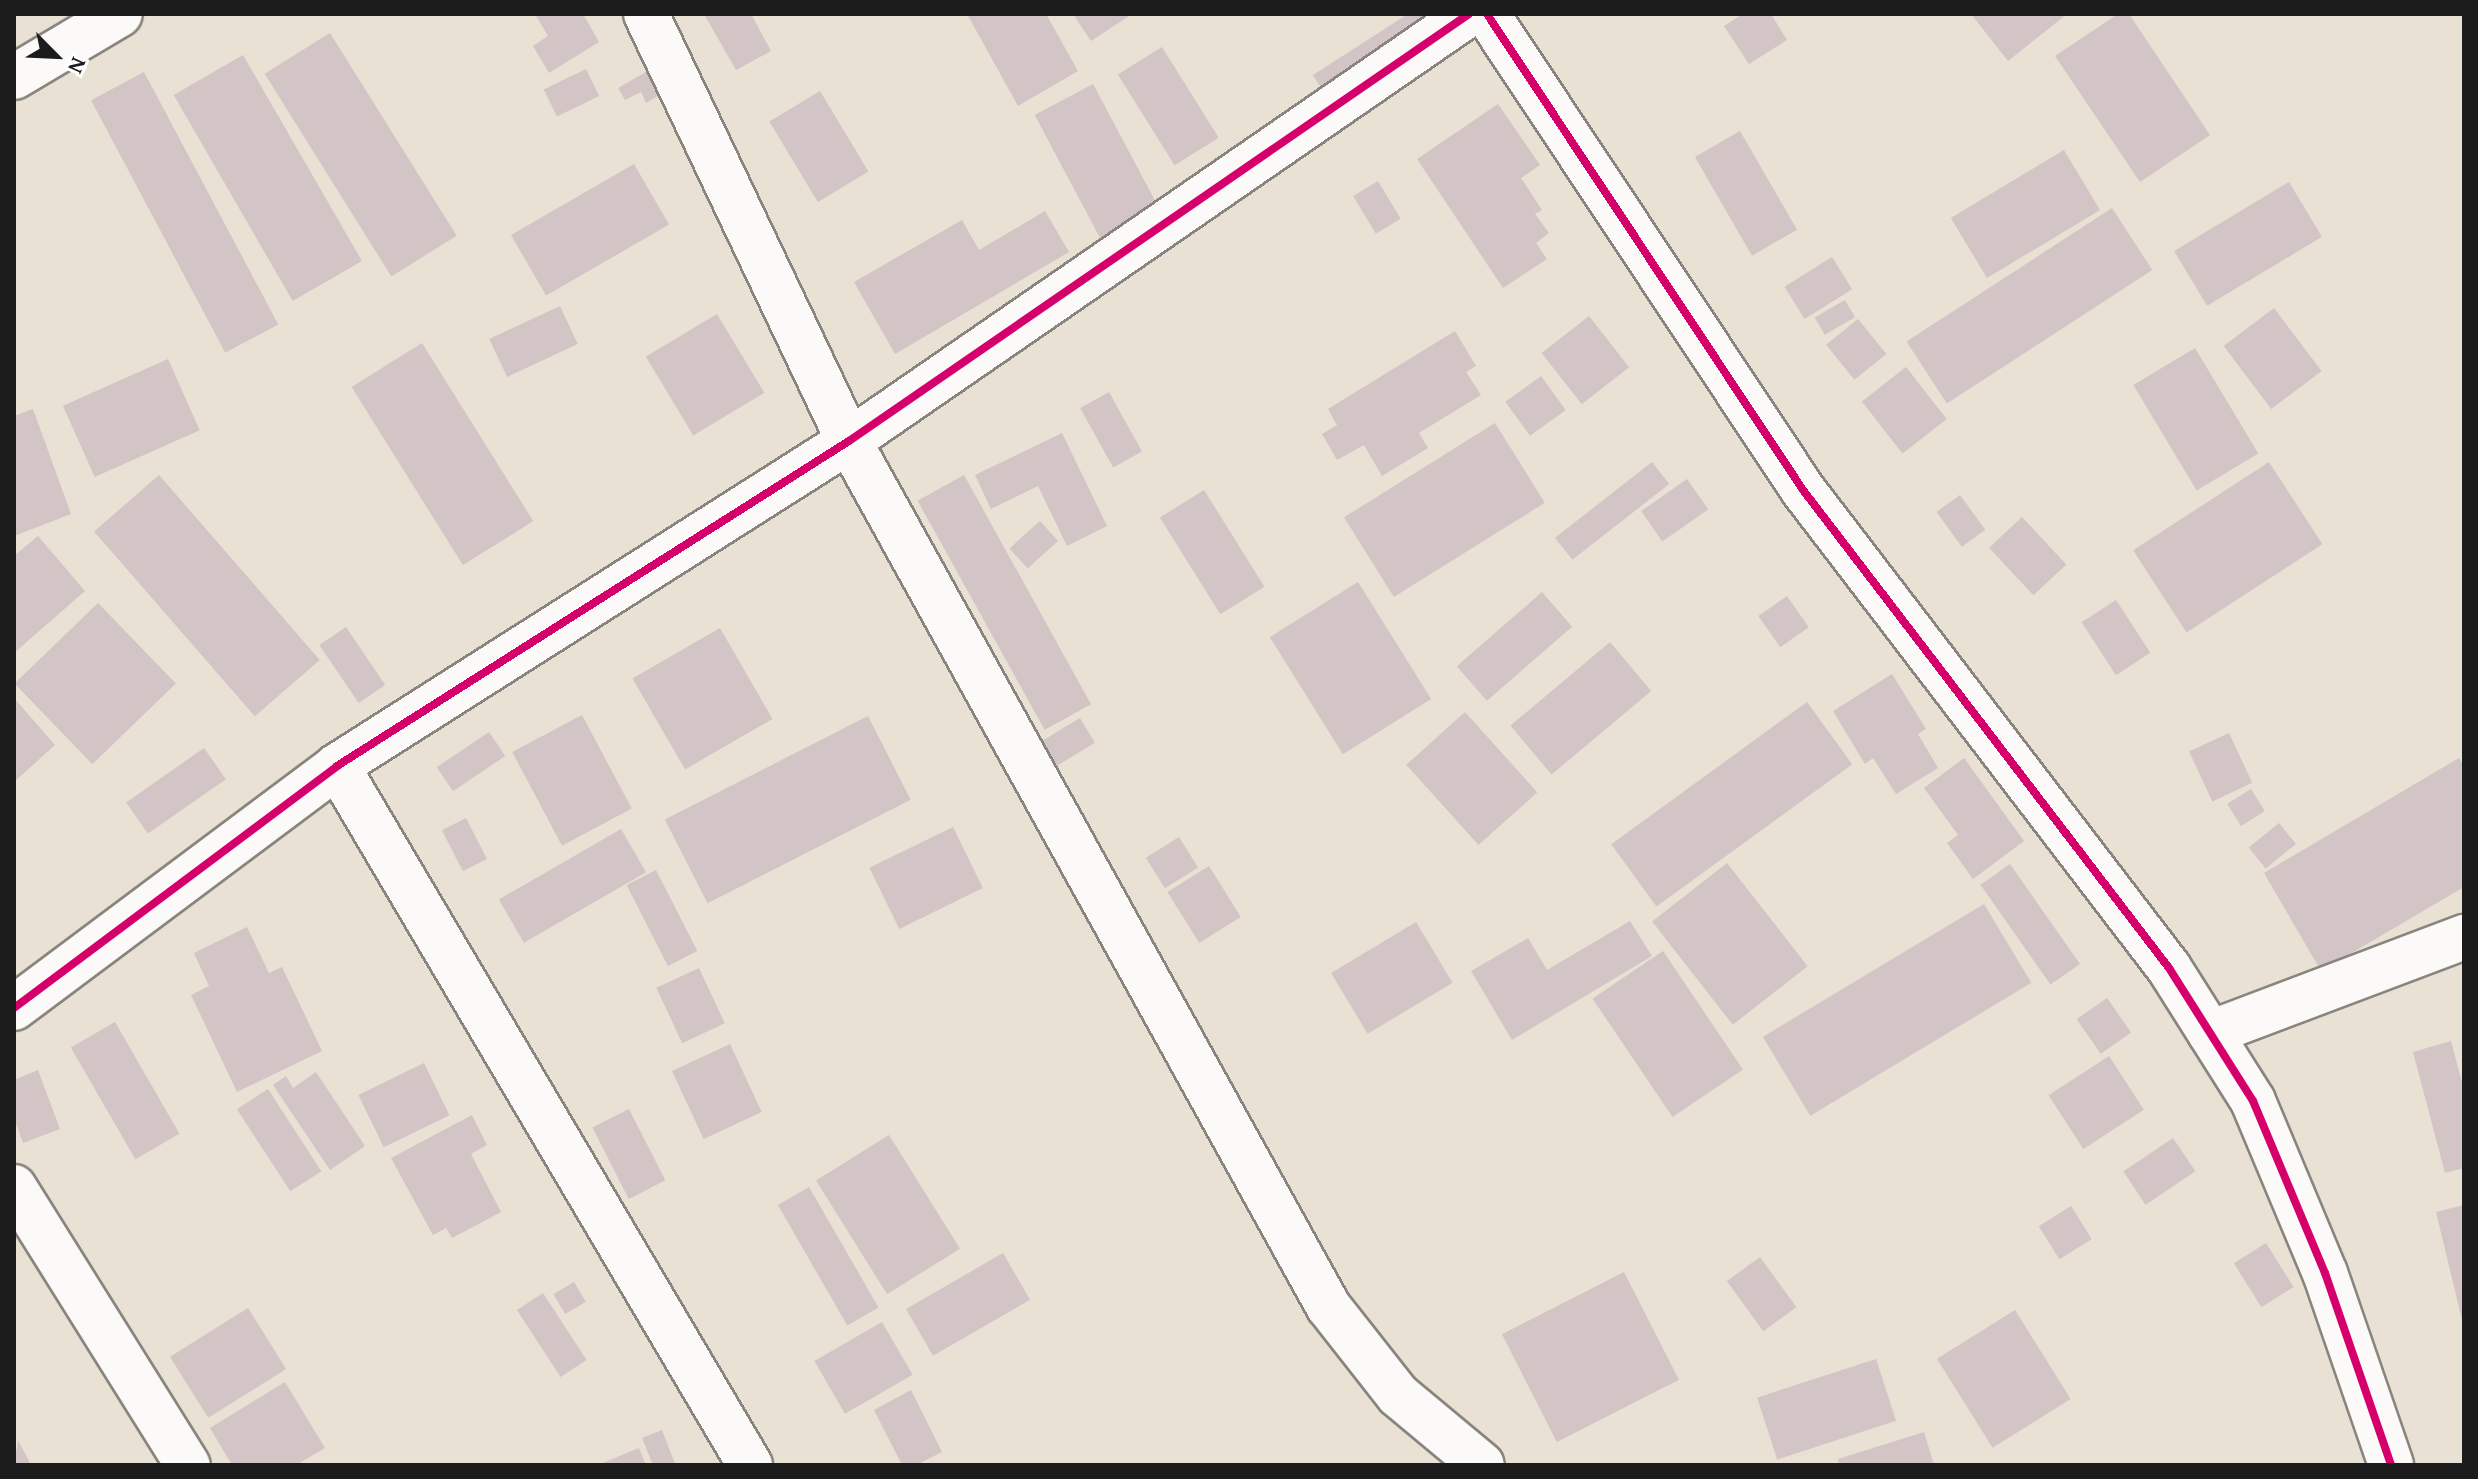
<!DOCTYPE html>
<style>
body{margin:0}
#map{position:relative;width:2478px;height:1479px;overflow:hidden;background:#e9e1d3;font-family:"Gentium Book Plus",serif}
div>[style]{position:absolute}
.building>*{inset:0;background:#d3c4c6;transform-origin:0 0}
.roads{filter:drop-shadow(2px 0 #89857e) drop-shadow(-2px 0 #89857e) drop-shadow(0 2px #89857e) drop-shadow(0 -2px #89857e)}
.minor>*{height:44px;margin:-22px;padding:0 22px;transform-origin:22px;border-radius:22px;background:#fcfaf8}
.cycleway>*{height:8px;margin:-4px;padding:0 4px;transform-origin:4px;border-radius:4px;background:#d6006c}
span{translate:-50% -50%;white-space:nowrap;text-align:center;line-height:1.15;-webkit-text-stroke:6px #fff;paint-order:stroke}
.frame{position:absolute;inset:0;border:16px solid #1c1c1c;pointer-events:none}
.north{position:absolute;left:16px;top:16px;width:80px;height:80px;-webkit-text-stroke:6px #fff;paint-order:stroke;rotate:114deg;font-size:22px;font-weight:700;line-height:32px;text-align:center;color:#1c1c1c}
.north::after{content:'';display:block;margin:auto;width:28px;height:36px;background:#1c1c1c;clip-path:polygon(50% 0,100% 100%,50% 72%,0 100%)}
</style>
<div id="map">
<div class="building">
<i style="clip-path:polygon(535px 14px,583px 14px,599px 42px,549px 73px,533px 46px,548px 36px)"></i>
<i style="clip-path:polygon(704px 14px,751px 14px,771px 51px,736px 70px)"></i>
<i style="clip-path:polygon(967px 14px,1046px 14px,1078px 71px,1018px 106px)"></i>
<i style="clip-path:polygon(1073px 14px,1132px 14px,1091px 41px)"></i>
<i style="clip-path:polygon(1408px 14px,1422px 14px,1448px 57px,1343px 124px,1313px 75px)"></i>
<i style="clip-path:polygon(1743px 14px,1771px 14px,1787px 40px,1749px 64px,1724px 26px)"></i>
<i style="clip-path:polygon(1971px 14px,2067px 14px,2008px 61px)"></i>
<i style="clip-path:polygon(2118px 14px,2129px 14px,2210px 135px,2140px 182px,2055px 56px)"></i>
<i style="left:330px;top:33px;width:239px;height:77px;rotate:58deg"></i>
<i style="left:1162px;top:47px;width:107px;height:52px;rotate:58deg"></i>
<i style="left:243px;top:55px;width:238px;height:80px;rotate:60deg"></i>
<i style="clip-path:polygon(653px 68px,665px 92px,646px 103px,641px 92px,625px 100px,618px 88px)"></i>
<i style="left:586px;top:69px;width:30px;height:47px;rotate:64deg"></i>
<i style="left:144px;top:72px;width:286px;height:60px;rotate:62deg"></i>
<i style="left:1093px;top:84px;width:141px;height:66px;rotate:62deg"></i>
<i style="left:820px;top:91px;width:94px;height:59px;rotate:59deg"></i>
<i style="clip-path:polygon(1498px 104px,1540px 165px,1521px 178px,1542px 210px,1535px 214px,1549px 233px,1536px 243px,1547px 259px,1503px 288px,1417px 159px)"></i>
<i style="left:1740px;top:131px;width:114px;height:52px;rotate:60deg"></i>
<i style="left:2064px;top:150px;width:70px;height:132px;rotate:59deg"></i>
<i style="left:634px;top:164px;width:70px;height:142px;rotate:60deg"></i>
<i style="left:1378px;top:181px;width:44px;height:29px;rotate:59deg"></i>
<i style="left:2289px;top:182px;width:64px;height:134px;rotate:59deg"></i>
<i style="left:2112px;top:208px;width:74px;height:245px;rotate:57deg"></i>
<i style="clip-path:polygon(1045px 211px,1069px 252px,895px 354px,854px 282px,962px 220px,979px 250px)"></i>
<i style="left:1832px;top:257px;width:38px;height:56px;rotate:58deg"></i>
<i style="left:1845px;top:300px;width:20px;height:35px;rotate:60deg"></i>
<i style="left:560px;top:306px;width:42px;height:78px;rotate:65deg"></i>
<i style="left:2274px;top:308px;width:79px;height:63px;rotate:53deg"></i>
<i style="left:717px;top:314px;width:92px;height:83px;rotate:59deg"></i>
<i style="left:1589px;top:316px;width:65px;height:60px;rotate:52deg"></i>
<i style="left:1858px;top:319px;width:45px;height:41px;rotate:51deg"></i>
<i style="clip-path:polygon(1455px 331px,1476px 366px,1466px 372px,1481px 395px,1419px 433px,1428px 448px,1382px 476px,1364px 445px,1337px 460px,1322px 434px,1337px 425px,1328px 409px)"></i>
<i style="left:422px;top:343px;width:210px;height:83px;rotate:58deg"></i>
<i style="left:2195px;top:348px;width:123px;height:72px;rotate:59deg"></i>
<i style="left:168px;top:359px;width:78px;height:115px;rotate:66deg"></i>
<i style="left:1906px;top:367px;width:66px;height:56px;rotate:52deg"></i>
<i style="left:1541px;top:376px;width:42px;height:44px;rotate:54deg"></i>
<i style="left:1109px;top:392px;width:68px;height:33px;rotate:61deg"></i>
<i style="clip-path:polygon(33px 409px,71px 514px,14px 536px,14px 416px)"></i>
<i style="left:1495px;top:423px;width:94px;height:178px;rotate:58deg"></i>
<i style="clip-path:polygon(1062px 433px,1107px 526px,1067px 546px,1038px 486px,991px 509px,975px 475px)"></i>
<i style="left:1652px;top:462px;width:28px;height:123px;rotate:52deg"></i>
<i style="left:2269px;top:462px;width:98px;height:162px;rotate:57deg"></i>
<i style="left:159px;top:475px;width:245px;height:86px;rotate:49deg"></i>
<i style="left:964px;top:475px;width:262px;height:53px;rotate:61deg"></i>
<i style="left:1687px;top:479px;width:37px;height:56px;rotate:55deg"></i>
<i style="left:1204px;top:490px;width:114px;height:52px;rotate:58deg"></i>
<i style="left:1960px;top:495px;width:43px;height:29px;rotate:54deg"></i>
<i style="left:2022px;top:517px;width:65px;height:45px;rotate:47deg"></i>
<i style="left:1040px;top:521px;width:27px;height:41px;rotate:48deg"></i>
<i style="clip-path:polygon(38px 536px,85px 591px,14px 653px,14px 556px)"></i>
<i style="left:1358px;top:582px;width:138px;height:104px;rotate:58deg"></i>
<i style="left:1542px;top:592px;width:46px;height:113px;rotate:49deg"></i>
<i style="left:1787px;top:596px;width:38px;height:35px;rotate:55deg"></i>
<i style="left:2116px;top:600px;width:63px;height:41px;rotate:57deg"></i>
<i style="left:98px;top:603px;width:112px;height:116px;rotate:46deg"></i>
<i style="left:346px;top:627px;width:70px;height:32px;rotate:56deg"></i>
<i style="left:720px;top:628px;width:105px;height:101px;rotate:60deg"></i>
<i style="left:1610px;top:642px;width:64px;height:130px;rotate:50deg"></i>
<i style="clip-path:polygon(1892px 674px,1926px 729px,1918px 734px,1938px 768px,1896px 794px,1873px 758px,1865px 764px,1833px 711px)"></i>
<i style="clip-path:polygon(14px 698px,55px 745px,14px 782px)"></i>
<i style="left:1807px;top:702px;width:77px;height:242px;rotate:54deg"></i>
<i style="left:1465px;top:712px;width:108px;height:79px;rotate:48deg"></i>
<i style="left:582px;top:715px;width:106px;height:79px;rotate:62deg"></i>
<i style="left:868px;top:716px;width:94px;height:228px;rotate:63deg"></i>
<i style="left:1080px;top:718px;width:29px;height:44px;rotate:59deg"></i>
<i style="left:489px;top:732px;width:29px;height:63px;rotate:56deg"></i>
<i style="left:2229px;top:733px;width:55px;height:44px;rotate:65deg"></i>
<i style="left:204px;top:748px;width:38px;height:95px;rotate:55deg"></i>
<i style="clip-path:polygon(1964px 758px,2024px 841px,1973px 879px,1947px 843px,1958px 835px,1924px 788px)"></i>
<i style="clip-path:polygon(2459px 758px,2464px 766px,2464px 887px,2321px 971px,2264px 873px)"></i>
<i style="left:2251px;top:789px;width:26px;height:28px;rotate:58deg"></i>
<i style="left:466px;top:818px;width:46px;height:27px;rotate:63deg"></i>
<i style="left:2279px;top:823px;width:27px;height:39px;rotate:51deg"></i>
<i style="left:953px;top:827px;width:68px;height:93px;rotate:64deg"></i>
<i style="left:621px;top:829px;width:50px;height:141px;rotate:60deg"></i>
<i style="left:1179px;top:837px;width:36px;height:39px;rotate:58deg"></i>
<i style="left:1727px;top:863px;width:131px;height:95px;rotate:52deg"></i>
<i style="left:2010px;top:864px;width:122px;height:36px;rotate:55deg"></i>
<i style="left:1209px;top:866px;width:60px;height:49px;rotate:58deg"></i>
<i style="left:656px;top:870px;width:91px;height:33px;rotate:63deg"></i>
<i style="left:1984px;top:904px;width:92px;height:258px;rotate:59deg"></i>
<i style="clip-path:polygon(1630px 921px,1652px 956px,1512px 1040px,1471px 971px,1528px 938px,1547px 970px)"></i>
<i style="left:1416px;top:922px;width:71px;height:99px;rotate:59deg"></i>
<i style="clip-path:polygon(247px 927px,269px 973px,282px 967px,322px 1051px,237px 1092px,191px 995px,209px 986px,194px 953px)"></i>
<i style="left:1663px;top:951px;width:143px;height:85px;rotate:56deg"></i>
<i style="left:699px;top:968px;width:61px;height:47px;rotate:65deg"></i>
<i style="left:2107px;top:998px;width:42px;height:37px;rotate:55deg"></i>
<i style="left:115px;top:1022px;width:129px;height:51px;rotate:60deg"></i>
<i style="clip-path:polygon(2451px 1041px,2464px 1090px,2464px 1168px,2445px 1173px,2413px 1052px)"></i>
<i style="left:730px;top:1044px;width:75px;height:64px;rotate:65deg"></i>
<i style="left:2109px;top:1056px;width:64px;height:72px;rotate:57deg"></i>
<i style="left:424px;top:1063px;width:58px;height:73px;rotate:64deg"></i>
<i style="clip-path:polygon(38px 1070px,60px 1129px,23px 1143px,14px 1118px,14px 1080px)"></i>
<i style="clip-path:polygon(316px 1072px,365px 1146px,330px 1170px,273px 1085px,286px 1076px,293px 1088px)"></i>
<i style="left:268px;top:1089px;width:98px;height:37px;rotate:57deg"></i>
<i style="left:629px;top:1109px;width:80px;height:41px;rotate:63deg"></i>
<i style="clip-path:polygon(472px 1115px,487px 1145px,471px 1154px,501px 1212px,452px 1238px,446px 1228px,433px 1235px,391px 1158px)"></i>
<i style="left:889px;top:1135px;width:134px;height:86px;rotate:58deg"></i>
<i style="left:2173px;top:1138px;width:40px;height:60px;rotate:56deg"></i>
<i style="left:809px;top:1187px;width:139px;height:36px;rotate:60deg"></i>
<i style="clip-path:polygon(2464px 1205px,2464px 1324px,2463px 1324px,2436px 1212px)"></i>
<i style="left:2071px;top:1206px;width:39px;height:38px;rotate:58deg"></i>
<i style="left:2266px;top:1243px;width:52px;height:38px;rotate:58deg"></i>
<i style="left:1003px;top:1253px;width:54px;height:112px;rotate:60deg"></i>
<i style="left:1760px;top:1257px;width:62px;height:41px;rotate:54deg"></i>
<i style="left:1624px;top:1272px;width:121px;height:137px;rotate:63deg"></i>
<i style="left:574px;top:1282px;width:23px;height:24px;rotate:59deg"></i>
<i style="left:543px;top:1293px;width:80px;height:31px;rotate:57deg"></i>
<i style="left:248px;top:1308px;width:72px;height:92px;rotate:58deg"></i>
<i style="left:2015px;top:1310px;width:105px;height:92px;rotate:58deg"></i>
<i style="left:882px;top:1322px;width:61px;height:78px;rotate:60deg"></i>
<i style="left:1876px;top:1359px;width:65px;height:125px;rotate:72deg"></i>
<i style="clip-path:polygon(285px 1382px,325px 1448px,296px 1465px,232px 1465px,210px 1428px)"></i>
<i style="clip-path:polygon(911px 1390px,942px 1452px,916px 1465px,902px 1465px,874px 1410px)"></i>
<i style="clip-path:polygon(662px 1430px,675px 1464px,672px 1465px,653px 1465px,642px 1438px)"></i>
<i style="clip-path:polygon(1924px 1432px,1934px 1465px,1839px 1465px,1838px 1459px)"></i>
<i style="clip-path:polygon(18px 1440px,31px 1465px,14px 1465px)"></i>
<i style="clip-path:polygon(639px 1448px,646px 1465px,598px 1465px)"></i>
</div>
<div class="roads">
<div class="minor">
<i style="left:646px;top:14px;width:473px;rotate:64.6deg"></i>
<i style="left:849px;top:441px;width:989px;rotate:61.02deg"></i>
<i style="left:1328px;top:1306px;width:113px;rotate:51.8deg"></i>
<i style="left:1398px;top:1395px;width:109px;rotate:39.8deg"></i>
<i style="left:1487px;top:14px;width:571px;rotate:56.42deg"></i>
<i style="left:1803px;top:490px;width:602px;rotate:52.56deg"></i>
<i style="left:2169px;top:968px;width:157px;rotate:57.7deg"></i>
<i style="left:2253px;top:1101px;width:186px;rotate:67.3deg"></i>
<i style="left:2325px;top:1273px;width:203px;rotate:71deg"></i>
<i style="left:14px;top:77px;width:123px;rotate:-30.7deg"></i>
<i style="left:337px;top:766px;width:812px;rotate:59.42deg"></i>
<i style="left:14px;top:1008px;width:404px;rotate:-36.8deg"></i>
<i style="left:337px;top:766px;width:606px;rotate:-32.41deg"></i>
<i style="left:849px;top:441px;width:753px;rotate:-34.56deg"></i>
<i style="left:2210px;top:1033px;width:272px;rotate:-20.7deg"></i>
<i style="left:14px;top:1187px;width:328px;rotate:58deg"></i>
</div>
</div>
<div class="cycleway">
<i style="left:1487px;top:14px;width:571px;rotate:56.42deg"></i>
<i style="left:1803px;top:490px;width:602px;rotate:52.56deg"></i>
<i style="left:2169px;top:968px;width:157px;rotate:57.7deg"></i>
<i style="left:2253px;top:1101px;width:186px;rotate:67.3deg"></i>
<i style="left:2325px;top:1273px;width:203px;rotate:71deg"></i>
<i style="left:14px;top:1008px;width:404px;rotate:-36.8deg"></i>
<i style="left:337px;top:766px;width:606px;rotate:-32.41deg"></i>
<i style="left:849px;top:441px;width:753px;rotate:-34.56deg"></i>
</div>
<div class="frame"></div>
<div class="north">N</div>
</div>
